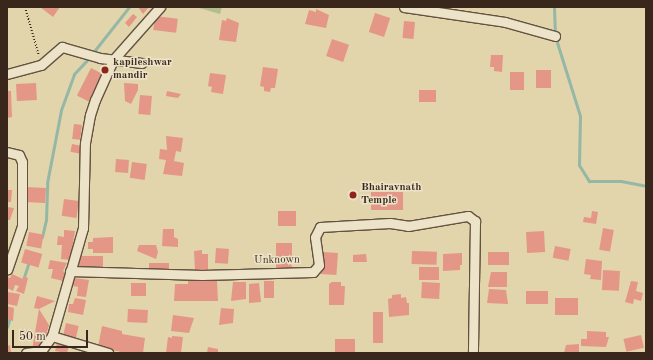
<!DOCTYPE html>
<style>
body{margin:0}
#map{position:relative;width:653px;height:360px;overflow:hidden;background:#e2d4ab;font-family:"Old Standard TT",serif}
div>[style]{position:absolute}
.green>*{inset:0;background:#afbe8c}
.stream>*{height:3px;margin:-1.5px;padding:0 1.5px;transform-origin:1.5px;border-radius:1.5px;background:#95b8a6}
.building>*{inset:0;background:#e49786;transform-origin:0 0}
.path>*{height:2px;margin-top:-1px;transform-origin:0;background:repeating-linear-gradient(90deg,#39271b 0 1px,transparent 0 3px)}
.roads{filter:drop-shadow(1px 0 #63523f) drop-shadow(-1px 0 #63523f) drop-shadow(0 1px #63523f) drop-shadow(0 -1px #63523f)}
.street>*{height:9px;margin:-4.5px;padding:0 4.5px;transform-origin:4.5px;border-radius:4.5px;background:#ece3c8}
.dots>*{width:11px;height:11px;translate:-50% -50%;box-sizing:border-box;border:2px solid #ece3c8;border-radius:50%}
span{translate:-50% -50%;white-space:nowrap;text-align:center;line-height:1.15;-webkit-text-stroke:3px #ece3c8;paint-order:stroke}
.poi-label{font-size:11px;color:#39271b;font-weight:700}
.left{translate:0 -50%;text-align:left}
.street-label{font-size:11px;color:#39271b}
.frame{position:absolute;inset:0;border:8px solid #39271b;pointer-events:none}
.scale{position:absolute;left:12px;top:330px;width:76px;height:18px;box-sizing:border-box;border:2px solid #39271b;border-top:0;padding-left:5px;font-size:12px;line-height:14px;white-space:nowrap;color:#39271b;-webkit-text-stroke:3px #ece3c8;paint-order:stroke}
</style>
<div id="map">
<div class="green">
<i style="clip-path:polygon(196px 7px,222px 7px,220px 14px)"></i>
</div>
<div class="stream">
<i style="left:554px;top:7px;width:29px;rotate:88deg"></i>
<i style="left:555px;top:36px;width:84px;rotate:72.6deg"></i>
<i style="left:580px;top:116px;width:49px;rotate:91.2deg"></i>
<i style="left:579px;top:165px;width:19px;rotate:58deg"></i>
<i style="left:589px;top:181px;width:32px"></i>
<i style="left:621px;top:181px;width:25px;rotate:11deg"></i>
<i style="left:95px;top:50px;width:55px;rotate:-51.7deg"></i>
<i style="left:42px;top:237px;width:17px;rotate:-77deg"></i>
<i style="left:46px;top:220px;width:37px;rotate:-88deg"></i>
<i style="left:47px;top:183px;width:74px;rotate:-79.1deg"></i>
<i style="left:61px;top:110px;width:38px;rotate:-70deg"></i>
<i style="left:74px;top:74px;width:19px;rotate:-47deg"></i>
<i style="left:23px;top:280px;width:19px;rotate:-72deg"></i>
<i style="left:7px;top:327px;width:10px;rotate:-73deg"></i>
</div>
<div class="building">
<i style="clip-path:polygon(40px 7px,60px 7px,53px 17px)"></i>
<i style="clip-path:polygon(138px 7px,149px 7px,143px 14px)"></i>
<i style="clip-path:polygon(316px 9px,329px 15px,326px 28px,305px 24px,309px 10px,316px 12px)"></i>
<i style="left:375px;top:13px;width:16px;height:20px;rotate:18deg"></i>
<i style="clip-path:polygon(133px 14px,137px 17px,129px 27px,125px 23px)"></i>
<i style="left:155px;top:16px;width:23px;height:14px;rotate:7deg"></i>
<i style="clip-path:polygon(227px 18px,239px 23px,236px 42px,219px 40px,222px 20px,226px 21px)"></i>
<i style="left:404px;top:21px;width:11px;height:17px;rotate:5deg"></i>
<i style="left:332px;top:39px;width:18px;height:18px;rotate:19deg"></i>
<i style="clip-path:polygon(491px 55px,503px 55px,502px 72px,494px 71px,494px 67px,490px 67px)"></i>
<i style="clip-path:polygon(263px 67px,278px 69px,275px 88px,271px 88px,270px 92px,264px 91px,264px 87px,260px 86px)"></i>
<i style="left:91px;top:68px;width:13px;height:31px;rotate:27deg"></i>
<i style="left:536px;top:70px;width:15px;height:18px"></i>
<i style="left:510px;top:72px;width:14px;height:18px"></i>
<i style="clip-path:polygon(210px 73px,226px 75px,223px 94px,211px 92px,212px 87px,208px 86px)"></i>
<i style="left:36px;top:83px;width:17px;height:20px;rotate:87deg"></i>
<i style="clip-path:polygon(124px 83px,138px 84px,138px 90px,131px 104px,125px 101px)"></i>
<i style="left:419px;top:90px;width:17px;height:12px"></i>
<i style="clip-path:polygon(7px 91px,11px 91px,12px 117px,7px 118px)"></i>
<i style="clip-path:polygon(167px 91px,181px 94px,178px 98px,166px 96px)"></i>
<i style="left:140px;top:95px;width:12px;height:19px;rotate:5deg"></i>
<i style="left:74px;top:124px;width:8px;height:15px;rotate:7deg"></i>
<i style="clip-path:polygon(166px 136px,183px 138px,181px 152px,176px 151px,174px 161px,184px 163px,182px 176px,163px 174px,166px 160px,159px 159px,160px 149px,167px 150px)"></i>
<i style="left:72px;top:144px;width:10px;height:8px;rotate:11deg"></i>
<i style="left:116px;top:159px;width:13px;height:13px;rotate:4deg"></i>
<i style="left:132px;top:162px;width:15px;height:16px;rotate:8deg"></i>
<i style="left:26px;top:187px;width:20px;height:15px;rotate:3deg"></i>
<i style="clip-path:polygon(7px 190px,12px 190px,11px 202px,7px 202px)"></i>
<i style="left:371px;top:192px;width:32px;height:18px"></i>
<i style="left:64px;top:199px;width:15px;height:17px;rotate:8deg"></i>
<i style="clip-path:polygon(7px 207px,14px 208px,10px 220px,7px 220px)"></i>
<i style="left:278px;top:211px;width:18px;height:15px"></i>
<i style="clip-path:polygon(592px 211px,598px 212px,596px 224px,583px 222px,584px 217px,591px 218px)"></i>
<i style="left:603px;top:228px;width:11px;height:22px;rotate:10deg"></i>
<i style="clip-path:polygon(163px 229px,174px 229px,174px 237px,178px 239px,178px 247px,162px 246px)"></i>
<i style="clip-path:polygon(64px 230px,75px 231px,70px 260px,61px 259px,62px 245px,57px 245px,58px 236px,64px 237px)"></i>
<i style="left:544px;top:231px;width:21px;height:18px;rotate:87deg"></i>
<i style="left:29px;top:232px;width:15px;height:14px;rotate:11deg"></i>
<i style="clip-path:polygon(113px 237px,113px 253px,93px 253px,93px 249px,88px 249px,88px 242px,93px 242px,93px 238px)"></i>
<i style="clip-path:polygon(276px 243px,292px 243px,292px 267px,288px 268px,288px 271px,276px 268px)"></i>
<i style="clip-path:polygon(139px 245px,156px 245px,158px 252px,156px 259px,137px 251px)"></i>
<i style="left:555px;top:246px;width:16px;height:12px;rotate:11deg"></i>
<i style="left:216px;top:248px;width:13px;height:15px;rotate:4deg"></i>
<i style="left:25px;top:249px;width:18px;height:14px;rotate:16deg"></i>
<i style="clip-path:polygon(202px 250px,202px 254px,208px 254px,208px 271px,195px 271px,194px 251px)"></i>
<i style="left:412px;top:251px;width:25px;height:13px;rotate:2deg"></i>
<i style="left:322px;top:252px;width:16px;height:22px;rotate:4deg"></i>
<i style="left:488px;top:252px;width:21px;height:13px"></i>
<i style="clip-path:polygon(462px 253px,462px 265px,460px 265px,460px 270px,443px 271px,443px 254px)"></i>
<i style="clip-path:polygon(366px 254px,367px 262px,353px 262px,353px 255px)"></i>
<i style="left:78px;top:256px;width:25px;height:14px"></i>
<i style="clip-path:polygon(586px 259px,602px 261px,601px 280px,590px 279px,591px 275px,584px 274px)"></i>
<i style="clip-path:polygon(50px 260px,67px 263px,63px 271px,65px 272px,63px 281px,51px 278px,53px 269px,48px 269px)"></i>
<i style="left:149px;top:263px;width:20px;height:8px"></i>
<i style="left:419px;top:267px;width:20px;height:13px"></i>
<i style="left:603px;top:270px;width:17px;height:20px;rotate:3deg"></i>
<i style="clip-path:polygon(491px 272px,507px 272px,507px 287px,488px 287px)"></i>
<i style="clip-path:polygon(12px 274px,23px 279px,24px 276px,28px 278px,24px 294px,16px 291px,19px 286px,15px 285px,13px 291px,7px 288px,7px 277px,10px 278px)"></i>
<i style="clip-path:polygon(74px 278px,89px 280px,86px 297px,77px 296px,78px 287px,73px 286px)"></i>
<i style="clip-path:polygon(188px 281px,217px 281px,218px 301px,174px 301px,175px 284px,188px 284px)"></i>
<i style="left:264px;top:281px;width:10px;height:17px"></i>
<i style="clip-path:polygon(631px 281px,638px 282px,636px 291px,643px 293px,641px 301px,634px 299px,633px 304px,625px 302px)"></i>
<i style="clip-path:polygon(233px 282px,246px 282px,246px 299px,231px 301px)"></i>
<i style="clip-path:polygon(332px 282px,341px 282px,341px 286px,345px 286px,344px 305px,329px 305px,329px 284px)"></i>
<i style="left:422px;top:282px;width:18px;height:16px;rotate:3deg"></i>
<i style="left:146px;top:283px;width:13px;height:15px;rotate:90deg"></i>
<i style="clip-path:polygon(259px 283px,261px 302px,249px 303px,249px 284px)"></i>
<i style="clip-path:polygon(489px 289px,506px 290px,508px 304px,487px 303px)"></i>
<i style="left:526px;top:291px;width:22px;height:13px"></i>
<i style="clip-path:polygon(7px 292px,20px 294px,17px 306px,7px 304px)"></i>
<i style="clip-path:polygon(401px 294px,401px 298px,406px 297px,407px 303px,409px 303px,409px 315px,389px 317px,388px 299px,392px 298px,392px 295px)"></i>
<i style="clip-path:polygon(37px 296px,55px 301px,39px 309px,34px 308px)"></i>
<i style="clip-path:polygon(75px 298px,86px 300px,83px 315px,68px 312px,69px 304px,73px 304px)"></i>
<i style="left:578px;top:298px;width:17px;height:23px;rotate:90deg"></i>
<i style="clip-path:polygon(7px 306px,14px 308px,13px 321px,7px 319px)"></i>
<i style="clip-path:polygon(221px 308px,234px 309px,233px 323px,219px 325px)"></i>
<i style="clip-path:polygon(39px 309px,49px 325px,43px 346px,38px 346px,38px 351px,32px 350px)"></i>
<i style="left:128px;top:309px;width:20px;height:13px;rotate:3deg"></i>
<i style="left:373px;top:312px;width:10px;height:31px"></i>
<i style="clip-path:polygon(173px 315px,194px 318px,189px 333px,171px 331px)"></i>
<i style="left:66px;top:323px;width:13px;height:13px;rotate:13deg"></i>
<i style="clip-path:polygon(102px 326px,122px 331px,122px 334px,145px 338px,143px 353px,126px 353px,98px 347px)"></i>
<i style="left:22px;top:329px;width:11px;height:9px;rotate:10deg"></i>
<i style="clip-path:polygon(587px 331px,606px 332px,606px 337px,609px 337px,606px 347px,581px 346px,581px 339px,587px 339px)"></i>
<i style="left:641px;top:335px;width:13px;height:18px;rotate:77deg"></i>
<i style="clip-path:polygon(172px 336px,183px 337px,181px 353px,166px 353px,168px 337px,172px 338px)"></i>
<i style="clip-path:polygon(58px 339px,70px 343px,67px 353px,55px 351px)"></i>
<i style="left:355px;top:339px;width:14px;height:20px;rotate:90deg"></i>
<i style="clip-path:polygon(579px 344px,579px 353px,564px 353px,566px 345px)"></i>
<i style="clip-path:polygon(10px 345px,11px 352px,7px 353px,7px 346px)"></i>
<i style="clip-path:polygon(208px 347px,218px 349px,218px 353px,207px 353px)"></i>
</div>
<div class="path">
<i style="left:25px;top:7px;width:51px;rotate:74.1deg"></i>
</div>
<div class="roads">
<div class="street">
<i style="left:404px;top:7px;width:102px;rotate:8.4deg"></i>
<i style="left:505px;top:22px;width:52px;rotate:15.6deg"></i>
<i style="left:7px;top:74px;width:35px;rotate:-15deg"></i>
<i style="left:41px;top:65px;width:28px;rotate:-41deg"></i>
<i style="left:62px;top:47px;width:40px;rotate:16deg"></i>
<i style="left:100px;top:58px;width:42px;rotate:6.8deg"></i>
<i style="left:7px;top:152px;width:12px;rotate:14deg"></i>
<i style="left:19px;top:155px;width:8px;rotate:67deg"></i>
<i style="left:22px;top:162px;width:64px;rotate:90deg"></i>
<i style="left:22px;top:226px;width:46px;rotate:108.8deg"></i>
<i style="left:70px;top:271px;width:132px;rotate:1.7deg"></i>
<i style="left:202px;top:275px;width:111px;rotate:-1.5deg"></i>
<i style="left:313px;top:272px;width:9px;rotate:-49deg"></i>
<i style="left:319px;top:265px;width:28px;rotate:-98deg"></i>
<i style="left:315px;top:237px;width:11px;rotate:-63deg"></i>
<i style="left:320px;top:227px;width:70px;rotate:-3.3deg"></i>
<i style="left:390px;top:223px;width:18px;rotate:9deg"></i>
<i style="left:408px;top:226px;width:61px;rotate:-9.5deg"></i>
<i style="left:468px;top:216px;width:9px;rotate:36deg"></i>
<i style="left:475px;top:221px;width:132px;rotate:90.9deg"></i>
<i style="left:52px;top:336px;width:59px;rotate:16.9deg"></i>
<i style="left:26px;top:353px;width:15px;rotate:-8deg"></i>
<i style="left:41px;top:351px;width:19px;rotate:-54deg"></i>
<i style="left:52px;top:336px;width:112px;rotate:-74deg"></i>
<i style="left:83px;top:228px;width:85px;rotate:-88.7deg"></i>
<i style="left:85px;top:143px;width:28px;rotate:-80deg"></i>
<i style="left:90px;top:115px;width:16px;rotate:-72deg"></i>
<i style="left:95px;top:100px;width:44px;rotate:-65.8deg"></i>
<i style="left:113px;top:60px;width:71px;rotate:-48.4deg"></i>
</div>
</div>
<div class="dots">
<i style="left:105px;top:70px;background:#8f2418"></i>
<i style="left:353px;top:195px;background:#8f2418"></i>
</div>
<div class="poi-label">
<span class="left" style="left:113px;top:70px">kapileshwar<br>mandir</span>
<span class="left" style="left:361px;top:195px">Bhairavnath<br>Temple</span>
</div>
<div class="street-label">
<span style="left:277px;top:261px;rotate:-1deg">Unknown</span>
</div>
<div class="frame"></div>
<div class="scale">50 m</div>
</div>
